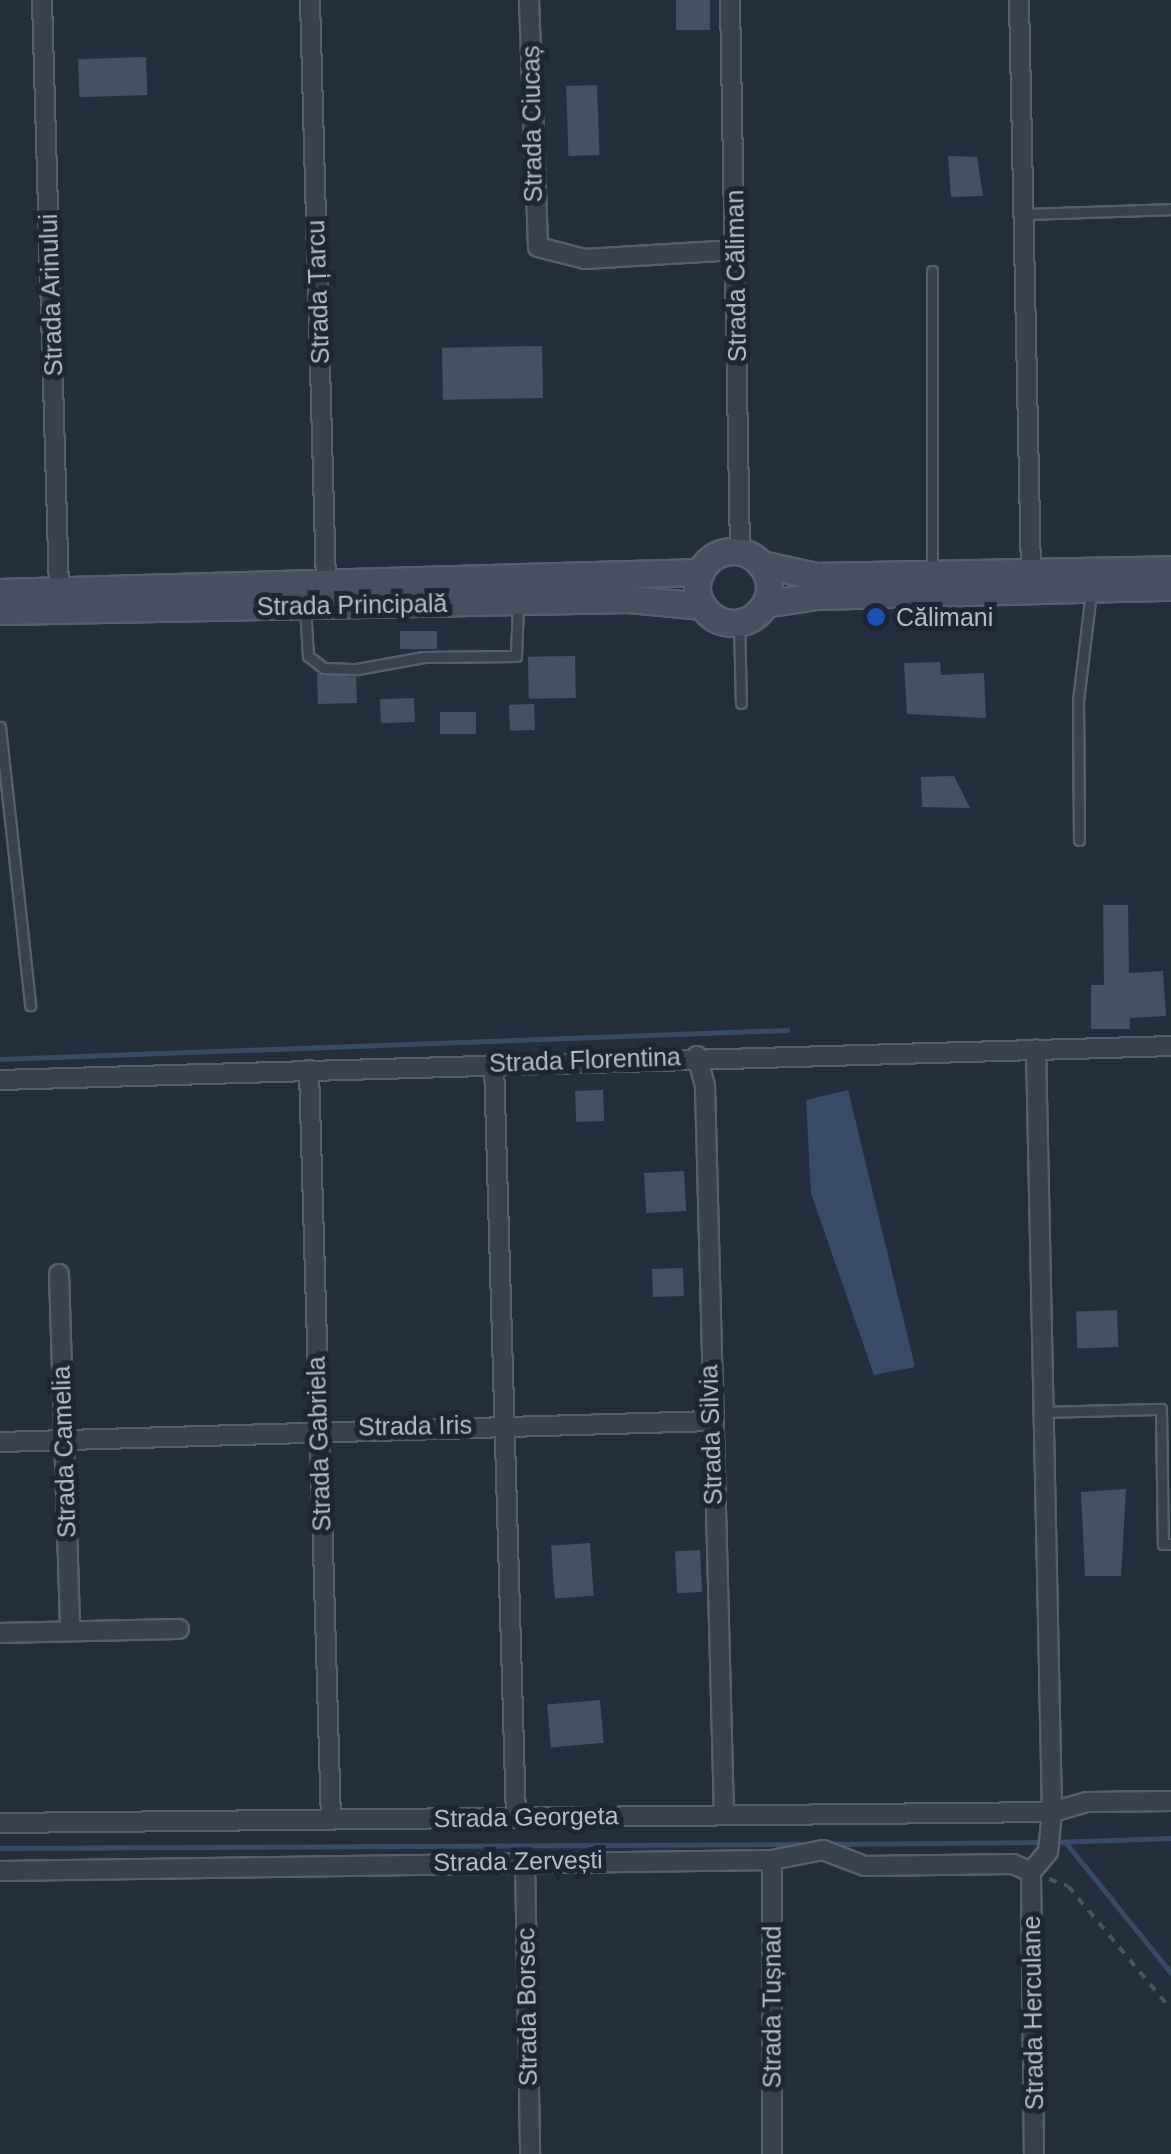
<!DOCTYPE html>
<meta charset="utf-8">
<style>
body{margin:0}
#map{position:relative;width:1171px;height:2154px;overflow:hidden;background:#242f3e;font-family:Arial,sans-serif}
div>[style]{position:absolute}
.water>*{inset:0;background:#394c67}
.stream>*{height:5px;margin:-2.5px;padding:0 2.5px;transform-origin:2.5px;border-radius:2.5px;background:#394c67}
.building>*{inset:0;background:#455162;transform-origin:0 0}
.path>*{height:4px;margin-top:-2px;transform-origin:0;background:repeating-linear-gradient(90deg,#44595c 0 8px,transparent 0 16px)}
.roads{filter:drop-shadow(2px 0 #565f6c) drop-shadow(-2px 0 #565f6c) drop-shadow(0 2px #565f6c) drop-shadow(0 -2px #565f6c)}
.lane>*{height:9px;margin:-4.5px;padding:0 4.5px;transform-origin:4.5px;border-radius:4.5px;background:#38414e}
.street>*{height:18px;margin:-9px;padding:0 9px;transform-origin:9px;border-radius:9px;background:#38414e}
.secondary>*{height:25px;margin:-12.5px;padding:0 12.5px;transform-origin:12.5px;border-radius:12.5px;background:#465061}
.secondary>.ring{margin:-12.5px;padding:0;box-sizing:content-box;background:none;border:25px solid #465061;border-radius:50%}
.dots>*{width:28px;height:28px;translate:-50% -50%;box-sizing:border-box;border:5px solid #1d2633;border-radius:50%}
span{translate:-50% -50%;white-space:nowrap;text-align:center;line-height:1.15;-webkit-text-stroke:10px #1d2633;paint-order:stroke}
.street-label{font-size:25px;color:#b4bcc9}
.poi-label{font-size:25px;color:#b4bcc9}
.left{translate:0 -50%;text-align:left}
</style>
<div id="map">
<div class="water">
<i style="clip-path:polygon(848px 1090px,915px 1367px,874px 1375px,811px 1193px,806px 1100px)"></i>
</div>
<div class="stream">
<i style="left:0;top:1059px;width:788px;rotate:-2.11deg"></i>
<i style="left:1054px;top:1842px;width:117px;rotate:-2deg"></i>
<i style="left:1066px;top:1843px;width:167px;rotate:51.1deg"></i>
<i style="left:824px;top:1844px;width:219px;rotate:-0.5deg"></i>
<i style="left:0;top:1848px;width:813px;rotate:-0.28deg"></i>
</div>
<div class="building">
<i style="left:676px;top:0;width:34px;height:30px"></i>
<i style="left:146px;top:57px;width:38px;height:68px;rotate:88deg"></i>
<i style="left:597px;top:85px;width:70px;height:31px;rotate:88deg"></i>
<i style="clip-path:polygon(948px 156px,977px 157px,983px 196px,951px 197px)"></i>
<i style="left:542px;top:346px;width:52px;height:100px;rotate:89deg"></i>
<i style="left:437px;top:631px;width:18px;height:37px;rotate:90deg"></i>
<i style="left:575px;top:656px;width:42px;height:47px;rotate:89deg"></i>
<i style="clip-path:polygon(940px 662px,941px 675px,984px 673px,986px 718px,907px 714px,904px 663px)"></i>
<i style="clip-path:polygon(317px 674px,356px 677px,357px 703px,318px 704px)"></i>
<i style="left:414px;top:698px;width:24px;height:34px;rotate:88deg"></i>
<i style="left:534px;top:704px;width:26px;height:25px;rotate:88deg"></i>
<i style="left:476px;top:712px;width:22px;height:36px;rotate:90deg"></i>
<i style="clip-path:polygon(954px 776px,970px 808px,922px 807px,921px 777px)"></i>
<i style="clip-path:polygon(1103px 905px,1128px 905px,1129px 973px,1163px 971px,1166px 1016px,1130px 1018px,1130px 1029px,1091px 1029px,1091px 985px,1104px 985px)"></i>
<i style="left:603px;top:1090px;width:31px;height:28px;rotate:88deg"></i>
<i style="left:684px;top:1171px;width:40px;height:40px;rotate:87deg"></i>
<i style="left:683px;top:1268px;width:28px;height:31px;rotate:88deg"></i>
<i style="left:1117px;top:1310px;width:37px;height:41px;rotate:88deg"></i>
<i style="clip-path:polygon(1126px 1489px,1121px 1576px,1085px 1576px,1081px 1492px)"></i>
<i style="left:590px;top:1543px;width:53px;height:39px;rotate:86deg"></i>
<i style="left:700px;top:1550px;width:42px;height:25px;rotate:87deg"></i>
<i style="left:600px;top:1700px;width:43px;height:53px;rotate:85deg"></i>
</div>
<div class="path">
<i style="left:1049px;top:1879px;width:20px;rotate:20deg"></i>
<i style="left:1068px;top:1886px;width:160px;rotate:50.1deg"></i>
</div>
<div class="roads">
<div class="lane">
<i style="left:1024px;top:214px;width:147px;rotate:-1.9deg"></i>
<i style="left:932px;top:271px;width:302px;rotate:90deg"></i>
<i style="left:305px;top:608px;width:48px;rotate:86.4deg"></i>
<i style="left:308px;top:656px;width:20px;rotate:37deg"></i>
<i style="left:324px;top:668px;width:33px;rotate:2deg"></i>
<i style="left:357px;top:669px;width:68px;rotate:-10.2deg"></i>
<i style="left:424px;top:657px;width:92px;rotate:-0.6deg"></i>
<i style="left:516px;top:656px;width:53px;rotate:-87.8deg"></i>
<i style="left:739px;top:622px;width:81px;rotate:88.6deg"></i>
<i style="left:0;top:727px;width:280px;rotate:83.8deg"></i>
<i style="left:1079px;top:840px;width:139px;rotate:-90.4deg"></i>
<i style="left:1078px;top:701px;width:110px;rotate:-83.2deg"></i>
<i style="left:1045px;top:1412px;width:116px;rotate:-1.5deg"></i>
<i style="left:1161px;top:1409px;width:135px;rotate:89.2deg"></i>
<i style="left:1163px;top:1544px;width:8px"></i>
</div>
<div class="street">
<i style="left:42px;top:0;width:590px;rotate:88.35deg"></i>
<i style="left:310px;top:0;width:585px;rotate:88.43deg"></i>
<i style="left:529px;top:0;width:247px;rotate:87.9deg"></i>
<i style="left:538px;top:247px;width:49px;rotate:14.3deg"></i>
<i style="left:585px;top:259px;width:151px;rotate:-3.4deg"></i>
<i style="left:730px;top:0;width:552px;rotate:88.96deg"></i>
<i style="left:1019px;top:0;width:573px;rotate:88.8deg"></i>
<i style="left:697px;top:1056px;width:30px;rotate:75deg"></i>
<i style="left:705px;top:1085px;width:730px;rotate:88.51deg"></i>
<i style="left:494px;top:1063px;width:754px;rotate:88.33deg"></i>
<i style="left:309px;top:1070px;width:749px;rotate:88.32deg"></i>
<i style="left:0;top:1080px;width:1171px;rotate:-1.66deg"></i>
<i style="left:59px;top:1274px;width:357px;rotate:88.2deg"></i>
<i style="left:0;top:1442px;width:711px;rotate:-1.69deg"></i>
<i style="left:0;top:1633px;width:179px;rotate:-1.3deg"></i>
<i style="left:0;top:1823px;width:1052px;rotate:-0.6deg"></i>
<i style="left:1052px;top:1812px;width:36px;rotate:-16deg"></i>
<i style="left:1087px;top:1802px;width:84px;rotate:-0.7deg"></i>
<i style="left:525px;top:1859px;width:295px;rotate:89deg"></i>
<i style="left:772px;top:1860px;width:294px;rotate:90deg"></i>
<i style="left:0;top:1871px;width:772px;rotate:-0.82deg"></i>
<i style="left:772px;top:1860px;width:52px;rotate:-11.1deg"></i>
<i style="left:823px;top:1850px;width:45px;rotate:20.9deg"></i>
<i style="left:865px;top:1866px;width:148px;rotate:-0.8deg"></i>
<i style="left:1013px;top:1864px;width:20px;rotate:24deg"></i>
<i style="left:1031px;top:1872px;width:26px;rotate:-50deg"></i>
<i style="left:1048px;top:1852px;width:40px;rotate:-84.3deg"></i>
<i style="left:1052px;top:1812px;width:763px;rotate:-91.2deg"></i>
<i style="left:1031px;top:1872px;width:282px;rotate:89.4deg"></i>
</div>
<div class="secondary">
<i class="ring" style="left:697px;top:551px;width:47px;height:47px"></i>
<i style="left:761px;top:564px;width:56px;rotate:12.3deg"></i>
<i style="left:816px;top:576px;width:355px;rotate:-1.1deg"></i>
<i style="left:0;top:592px;width:701px;rotate:-1.63deg"></i>
<i style="left:765px;top:604px;width:52px;rotate:-8.9deg"></i>
<i style="left:816px;top:596px;width:355px;rotate:-1.5deg"></i>
<i style="left:0;top:611px;width:629px;rotate:-1.09deg"></i>
<i style="left:629px;top:599px;width:74px;rotate:5.4deg"></i>
</div>
</div>
<div class="dots">
<i style="left:876px;top:617px;background:#1a4fb4"></i>
</div>
<div class="street-label">
<span style="left:532px;top:124px;rotate:-91deg">Strada Ciucaș</span>
<span style="left:736px;top:276px;rotate:-91deg">Strada Căliman</span>
<span style="left:318px;top:292px;rotate:-92deg">Strada Țarcu</span>
<span style="left:51px;top:295px;rotate:-92deg">Strada Arinului</span>
<span style="left:352px;top:605px;rotate:-1deg">Strada Principală</span>
<span style="left:585px;top:1060px;rotate:-2deg">Strada Florentina</span>
<span style="left:415px;top:1426px;rotate:-1deg">Strada Iris</span>
<span style="left:711px;top:1435px;rotate:-92deg">Strada Silvia</span>
<span style="left:319px;top:1444px;rotate:-92deg">Strada Gabriela</span>
<span style="left:64px;top:1452px;rotate:-92deg">Strada Camelia</span>
<span style="left:526px;top:1817px;rotate:-1deg">Strada Georgeta</span>
<span style="left:518px;top:1861px;rotate:-1deg">Strada Zervești</span>
<span style="left:527px;top:2007px;rotate:-91deg">Strada Borsec</span>
<span style="left:772px;top:2007px;rotate:-90deg">Strada Tușnad</span>
<span style="left:1033px;top:2013px;rotate:-91deg">Strada Herculane</span>
</div>
<div class="poi-label">
<span class="left" style="left:896px;top:617px">Călimani</span>
</div>
</div>
